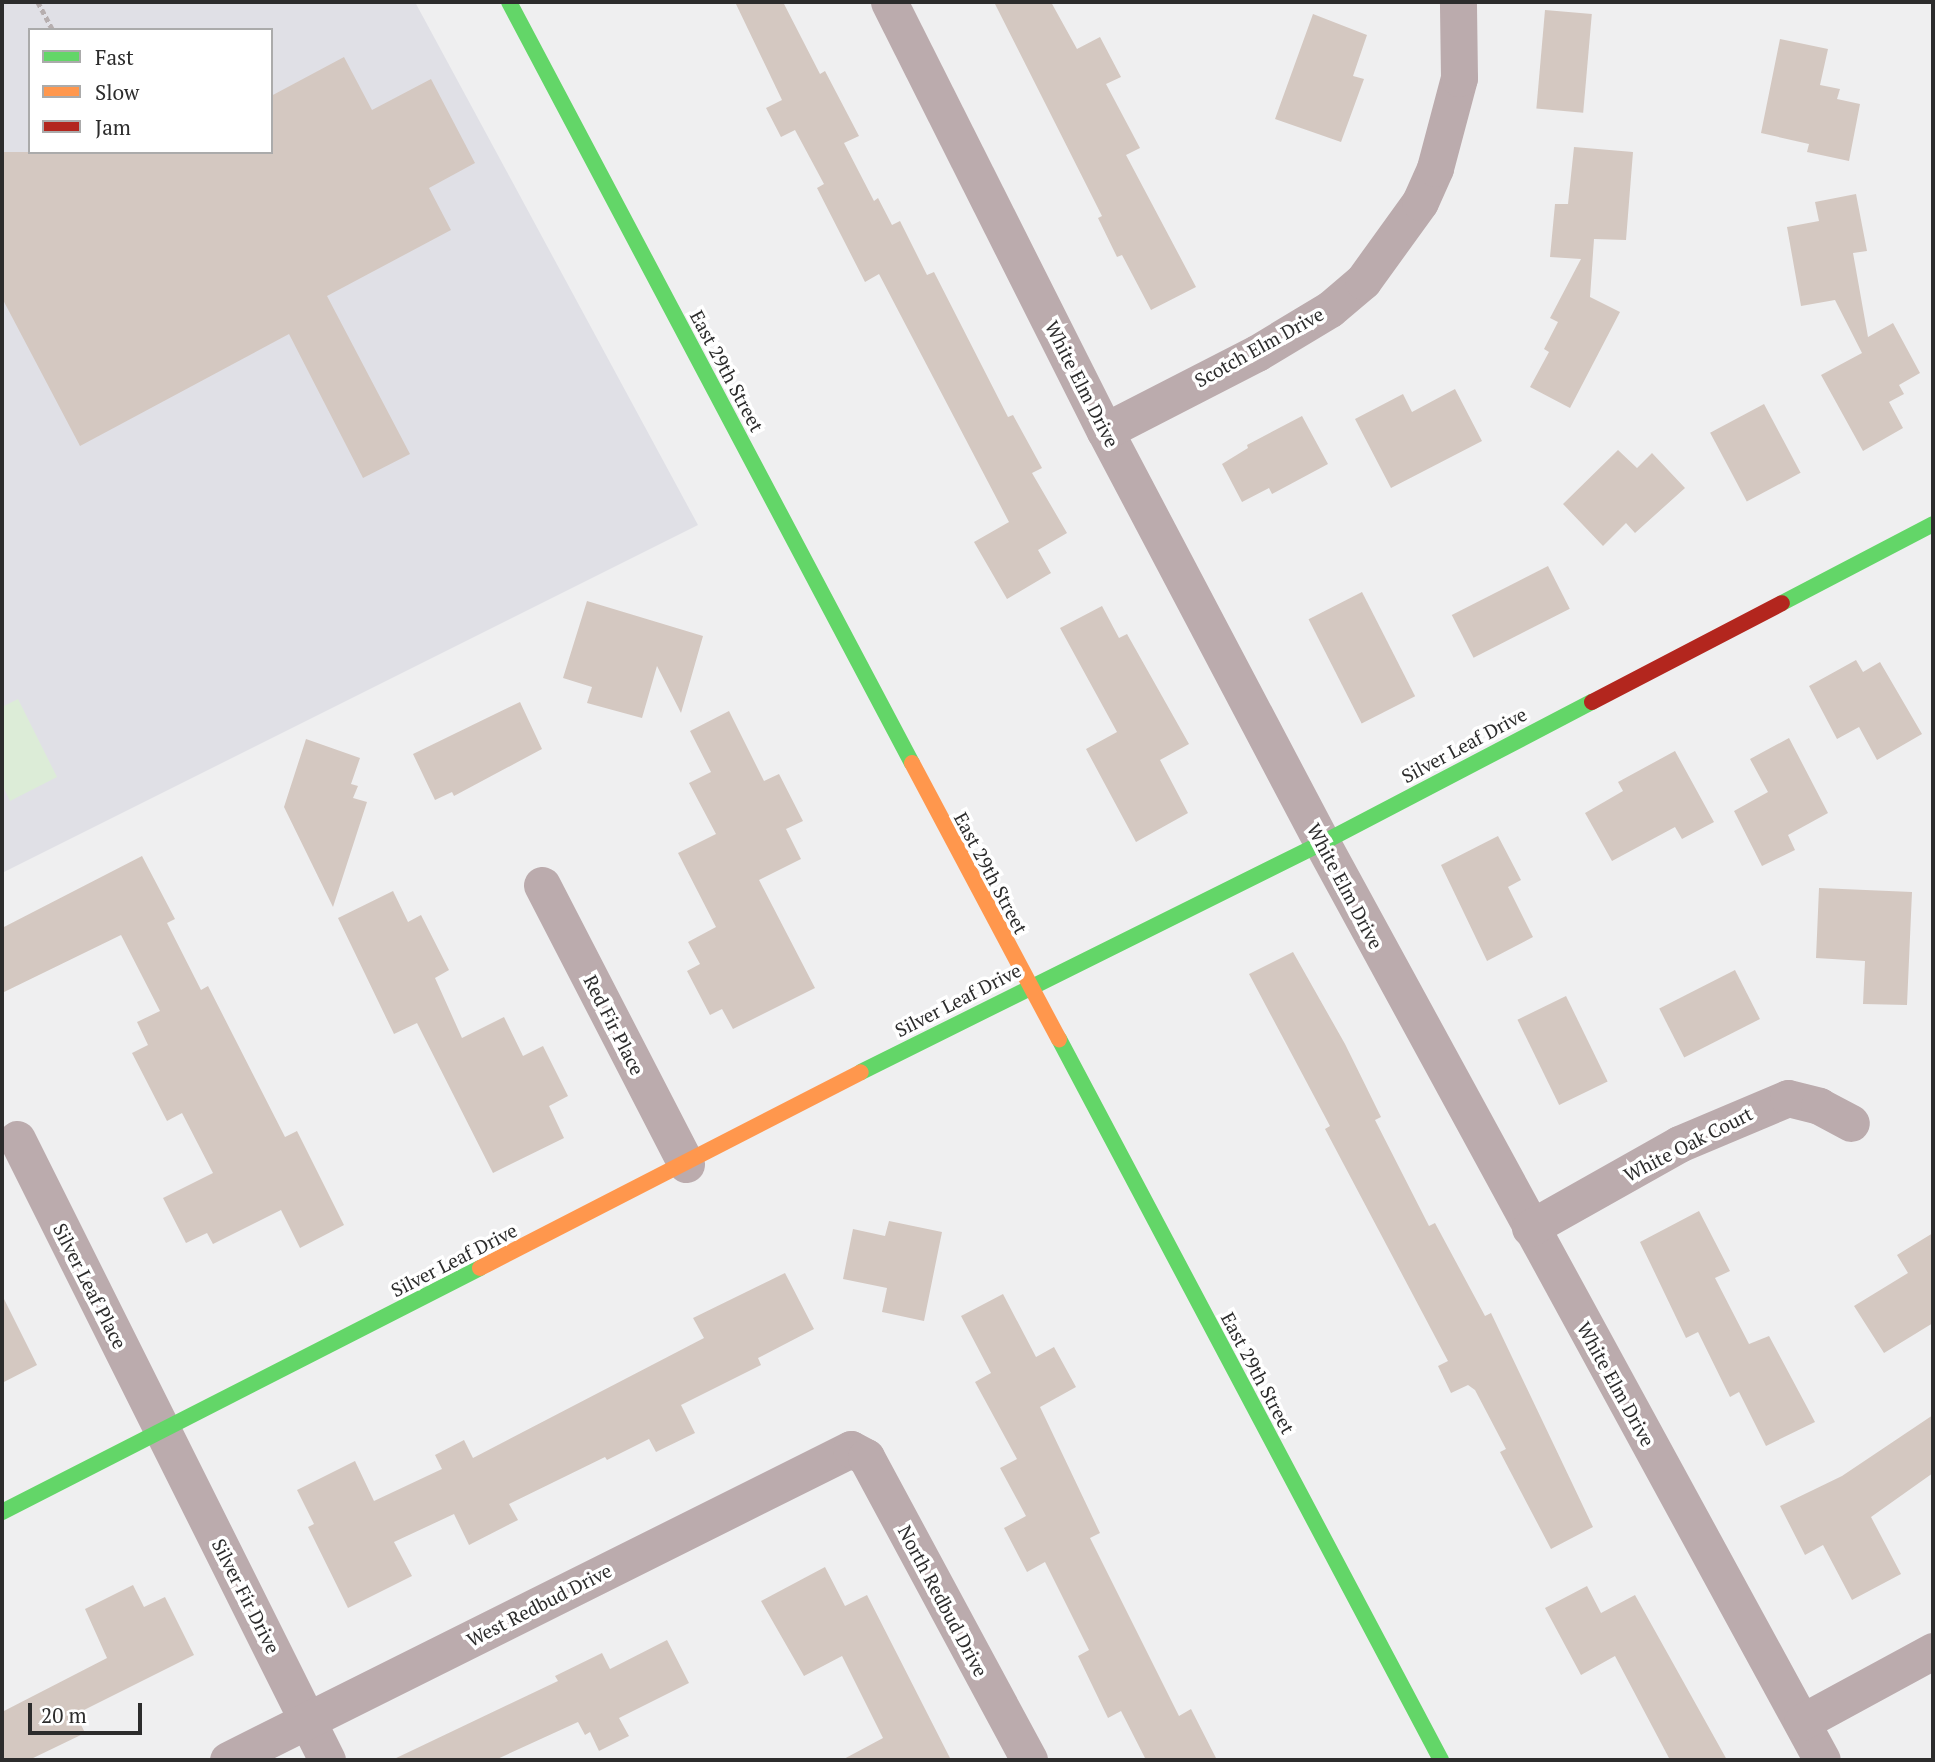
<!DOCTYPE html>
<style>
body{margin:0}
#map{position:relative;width:1935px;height:1762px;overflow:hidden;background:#efeff0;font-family:"PT Serif",serif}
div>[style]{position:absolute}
.built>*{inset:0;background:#e0e0e6}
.green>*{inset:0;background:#dcecd7}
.building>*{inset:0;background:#d4c8c1;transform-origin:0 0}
.path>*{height:4.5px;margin-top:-2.25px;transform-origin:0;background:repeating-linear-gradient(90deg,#b6aeaf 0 5px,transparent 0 8.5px)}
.street>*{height:37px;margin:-18.5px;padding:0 18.5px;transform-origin:18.5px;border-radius:18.5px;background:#bbabad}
.fast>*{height:16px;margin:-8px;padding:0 8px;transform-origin:8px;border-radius:8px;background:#63d668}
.slow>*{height:16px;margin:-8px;padding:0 8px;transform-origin:8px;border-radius:8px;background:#ff974d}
.jam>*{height:16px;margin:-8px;padding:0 8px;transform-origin:8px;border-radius:8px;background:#b3261e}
span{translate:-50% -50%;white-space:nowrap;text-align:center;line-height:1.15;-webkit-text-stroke:7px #fff;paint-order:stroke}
.street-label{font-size:19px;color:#2c2c2c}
.frame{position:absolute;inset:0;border:4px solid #2c2c2c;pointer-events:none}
.legend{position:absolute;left:28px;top:28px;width:245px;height:126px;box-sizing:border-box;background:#fff;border:2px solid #ababab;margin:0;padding:9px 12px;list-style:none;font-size:21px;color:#2c2c2c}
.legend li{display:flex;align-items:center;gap:14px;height:35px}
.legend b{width:35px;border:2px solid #ababab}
.scale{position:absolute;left:28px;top:1703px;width:114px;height:32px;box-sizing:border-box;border:4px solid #2c2c2c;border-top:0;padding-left:9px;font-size:21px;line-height:24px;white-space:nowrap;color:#2c2c2c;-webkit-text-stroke:5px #fff;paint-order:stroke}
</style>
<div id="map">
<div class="built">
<i style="clip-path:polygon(evenodd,2px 2px,415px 2px,698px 525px,2px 873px,2px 2px,30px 30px,271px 30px,271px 152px,30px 152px,30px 30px)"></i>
</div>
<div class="green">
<i style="clip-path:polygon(18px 699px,57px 777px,10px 801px,2px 784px,2px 707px)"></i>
</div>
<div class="building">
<i style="clip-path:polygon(735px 2px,783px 2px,820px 74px,825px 71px,859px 136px,844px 143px,874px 201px,878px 198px,892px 225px,900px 221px,927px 275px,934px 272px,1008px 417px,1013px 415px,1042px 468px,1032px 473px,1067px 533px,1038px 550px,1051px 573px,1007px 599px,974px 542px,1009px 522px,879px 274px,865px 282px,817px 188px,824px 184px,795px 130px,781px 137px,766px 108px,782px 100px)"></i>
<i style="clip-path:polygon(994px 2px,1051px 2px,1077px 49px,1100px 37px,1121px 77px,1106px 84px,1140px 148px,1126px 155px,1196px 287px,1151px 310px,1122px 255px,1117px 257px,1098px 218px,1102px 216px)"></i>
<i style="left:1545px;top:10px;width:47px;height:99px;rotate:5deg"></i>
<i style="clip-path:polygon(1313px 14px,1367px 35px,1353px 76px,1364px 79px,1341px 142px,1275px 119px)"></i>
<i style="clip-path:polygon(1780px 39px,1828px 49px,1820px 85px,1840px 89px,1837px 99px,1860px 104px,1849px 161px,1807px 152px,1809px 144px,1761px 133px)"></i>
<i style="clip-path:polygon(344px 57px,372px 110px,431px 79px,475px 163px,429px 188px,451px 230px,327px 296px,410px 454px,363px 478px,289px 334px,80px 446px,2px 298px,2px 152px,271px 152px,271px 96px)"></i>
<i style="clip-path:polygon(1574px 147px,1633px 152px,1626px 240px,1594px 239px,1590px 297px,1620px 312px,1570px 408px,1530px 387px,1549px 352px,1544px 349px,1558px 322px,1550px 318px,1581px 259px,1550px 257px,1555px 204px,1568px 204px)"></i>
<i style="clip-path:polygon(1856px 194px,1867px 251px,1853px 253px,1868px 337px,1893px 323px,1920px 373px,1899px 385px,1904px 394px,1889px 402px,1903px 428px,1863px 451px,1821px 375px,1862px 353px,1835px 300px,1801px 306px,1787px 227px,1819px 221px,1815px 202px)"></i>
<i style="clip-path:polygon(1455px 389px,1482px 441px,1391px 488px,1355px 419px,1403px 394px,1412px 412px)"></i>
<i style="left:1764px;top:404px;width:78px;height:61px;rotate:62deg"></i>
<i style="clip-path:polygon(1302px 416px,1328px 464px,1272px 494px,1269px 488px,1242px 502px,1222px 464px,1248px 448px,1247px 445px)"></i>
<i style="clip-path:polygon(1618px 450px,1637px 468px,1652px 453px,1685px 488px,1635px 533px,1626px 523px,1603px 546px,1563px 504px)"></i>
<i style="left:1548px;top:566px;width:48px;height:108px;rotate:63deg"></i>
<i style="left:1362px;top:592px;width:117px;height:60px;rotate:63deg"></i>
<i style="clip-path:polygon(587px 601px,703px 636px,681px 713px,657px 666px,642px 718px,587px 703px,592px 687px,563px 678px)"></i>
<i style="clip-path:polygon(1102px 606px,1119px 638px,1127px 634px,1189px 744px,1160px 760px,1188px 813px,1136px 842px,1086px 749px,1117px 732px,1060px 628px)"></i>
<i style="clip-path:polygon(1856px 660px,1863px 672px,1880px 662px,1922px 734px,1877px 760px,1859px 727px,1837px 739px,1809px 686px)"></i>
<i style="clip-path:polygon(520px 702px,542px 749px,454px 796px,452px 792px,435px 800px,413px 754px)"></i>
<i style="clip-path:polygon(729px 711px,764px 781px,779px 774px,803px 821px,786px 829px,801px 859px,759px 880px,815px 988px,733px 1029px,722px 1009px,710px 1015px,687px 971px,700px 964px,688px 942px,716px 927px,678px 853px,716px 834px,689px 783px,711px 772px,690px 731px)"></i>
<i style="clip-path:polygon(1789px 738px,1828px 813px,1788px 835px,1795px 850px,1762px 866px,1734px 811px,1768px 792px,1750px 759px)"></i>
<i style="clip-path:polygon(306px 739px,360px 758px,351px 784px,358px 786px,353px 798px,367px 802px,333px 907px,284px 807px)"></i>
<i style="clip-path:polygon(1675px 751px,1714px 822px,1682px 839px,1675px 827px,1612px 861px,1585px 813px,1623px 791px,1618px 782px)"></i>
<i style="clip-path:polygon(1498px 836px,1521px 880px,1508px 887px,1533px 937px,1487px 961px,1441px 865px)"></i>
<i style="clip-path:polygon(142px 856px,175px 919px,167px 923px,201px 990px,208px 986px,285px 1137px,297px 1131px,344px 1225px,300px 1248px,281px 1210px,213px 1244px,207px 1233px,186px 1243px,163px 1198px,213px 1173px,182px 1113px,167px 1121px,132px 1053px,148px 1045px,137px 1022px,160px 1011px,121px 935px,2px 993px,2px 928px)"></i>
<i style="clip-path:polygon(1819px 888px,1912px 892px,1907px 1005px,1863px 1004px,1865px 961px,1816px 958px)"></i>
<i style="clip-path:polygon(393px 891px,408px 922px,421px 915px,449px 970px,435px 978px,462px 1038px,504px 1017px,523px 1056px,543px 1046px,568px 1096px,549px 1106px,564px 1138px,493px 1173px,417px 1023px,394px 1034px,338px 918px)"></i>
<i style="clip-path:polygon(1293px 952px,1345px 1044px,1381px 1117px,1375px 1120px,1429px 1226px,1435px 1223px,1485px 1316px,1491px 1313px,1593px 1527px,1551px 1549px,1500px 1452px,1506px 1449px,1475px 1390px,1468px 1385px,1451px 1393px,1438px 1366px,1448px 1361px,1325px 1129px,1330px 1126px,1249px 974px)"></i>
<i style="left:1735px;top:970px;width:55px;height:85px;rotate:63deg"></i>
<i style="left:1566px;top:996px;width:95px;height:54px;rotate:64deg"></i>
<i style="clip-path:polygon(1699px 1211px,1730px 1271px,1715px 1278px,1749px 1344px,1769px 1336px,1815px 1422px,1766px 1446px,1739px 1392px,1730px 1397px,1698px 1332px,1686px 1338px,1640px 1242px)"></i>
<i style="clip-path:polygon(889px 1221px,942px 1232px,924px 1321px,882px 1312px,887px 1288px,843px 1279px,853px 1229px,885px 1236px)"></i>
<i style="clip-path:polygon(1933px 1233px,1933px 1323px,1884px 1353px,1854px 1306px,1908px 1273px,1897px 1255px)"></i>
<i style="clip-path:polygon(785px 1273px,814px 1329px,758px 1358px,761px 1365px,681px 1405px,695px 1433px,656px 1452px,649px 1439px,607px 1460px,605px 1457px,509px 1504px,518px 1520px,469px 1545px,454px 1514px,394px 1542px,412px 1576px,348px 1608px,308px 1527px,314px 1524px,297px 1490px,355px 1461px,374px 1501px,442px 1469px,435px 1455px,464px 1440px,473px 1458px,704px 1338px,693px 1318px)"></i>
<i style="clip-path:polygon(1003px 1294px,1036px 1357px,1054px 1347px,1076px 1387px,1040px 1407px,1100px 1533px,1090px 1538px,1179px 1716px,1191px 1709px,1217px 1760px,1146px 1760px,1121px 1711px,1108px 1718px,1078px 1656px,1089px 1650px,1045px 1562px,1027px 1572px,1004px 1528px,1026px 1516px,1000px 1468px,1017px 1459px,975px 1382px,991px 1373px,961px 1316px)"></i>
<i style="clip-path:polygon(2px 1295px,37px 1365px,2px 1383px)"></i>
<i style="clip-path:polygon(1933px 1415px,1933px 1473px,1871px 1517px,1901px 1574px,1852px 1600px,1823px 1545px,1805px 1555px,1780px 1506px,1842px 1476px)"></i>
<i style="clip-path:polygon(825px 1567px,845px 1606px,867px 1595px,951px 1760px,842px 1760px,883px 1738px,842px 1656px,804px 1676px,761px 1601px)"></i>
<i style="clip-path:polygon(133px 1585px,144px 1607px,165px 1597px,194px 1655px,76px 1714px,85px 1733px,29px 1760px,2px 1760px,2px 1712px,107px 1658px,85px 1609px)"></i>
<i style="clip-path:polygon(1587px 1586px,1601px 1613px,1635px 1595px,1727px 1760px,1670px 1760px,1615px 1656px,1581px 1675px,1545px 1608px)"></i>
<i style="clip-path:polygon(667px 1640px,689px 1683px,619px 1718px,629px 1736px,599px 1751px,590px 1732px,585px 1735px,578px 1722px,495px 1760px,392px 1760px,558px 1681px,555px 1676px,602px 1653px,610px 1669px)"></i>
</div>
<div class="path">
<i style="left:38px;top:2px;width:32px;rotate:62deg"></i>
</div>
<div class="street">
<i style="left:889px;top:2px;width:480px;rotate:63.3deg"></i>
<i style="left:1105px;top:431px;width:466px;rotate:62.2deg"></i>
<i style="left:1322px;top:843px;width:1044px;rotate:61.4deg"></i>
<i style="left:1105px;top:431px;width:171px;rotate:-27.2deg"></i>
<i style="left:1257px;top:353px;width:85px;rotate:-31.1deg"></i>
<i style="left:1330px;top:309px;width:43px;rotate:-40.3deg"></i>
<i style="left:1363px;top:281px;width:97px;rotate:-54.2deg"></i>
<i style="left:1420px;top:202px;width:37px;rotate:-66deg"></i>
<i style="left:1435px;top:168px;width:93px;rotate:-75.1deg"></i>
<i style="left:1459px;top:78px;width:76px;rotate:-90.8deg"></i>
<i style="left:542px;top:885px;width:314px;rotate:62.7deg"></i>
<i style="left:17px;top:1139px;width:694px;rotate:63.47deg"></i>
<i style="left:1530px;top:1228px;width:171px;rotate:-29.4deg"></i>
<i style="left:1679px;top:1144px;width:118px;rotate:-22.9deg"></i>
<i style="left:1788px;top:1098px;width:32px;rotate:14deg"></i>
<i style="left:1819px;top:1106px;width:36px;rotate:28deg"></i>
<i style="left:1802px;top:1722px;width:149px;rotate:-28.5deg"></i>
<i style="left:228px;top:1760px;width:696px;rotate:-26.53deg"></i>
<i style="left:851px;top:1449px;width:17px;rotate:28deg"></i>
<i style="left:866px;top:1457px;width:344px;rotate:61.7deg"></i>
</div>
<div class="fast">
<i style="left:509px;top:2px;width:861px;rotate:62.1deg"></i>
<i style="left:1782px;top:603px;width:170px;rotate:-27.6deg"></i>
<i style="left:1059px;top:1039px;width:816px;rotate:62.08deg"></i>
<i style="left:861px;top:1072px;width:515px;rotate:-26.42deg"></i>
<i style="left:1322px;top:843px;width:305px;rotate:-27.6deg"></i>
<i style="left:2px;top:1512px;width:537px;rotate:-27.04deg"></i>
</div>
<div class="slow">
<i style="left:912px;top:763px;width:313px;rotate:62deg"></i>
<i style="left:480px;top:1268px;width:428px;rotate:-27.2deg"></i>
</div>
<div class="jam">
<i style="left:1592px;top:702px;width:214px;rotate:-27.5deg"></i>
</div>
<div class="street-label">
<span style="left:1259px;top:347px;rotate:-29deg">Scotch Elm Drive</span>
<span style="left:727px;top:371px;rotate:62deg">East 29th Street</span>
<span style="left:1082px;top:384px;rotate:63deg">White Elm Drive</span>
<span style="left:1464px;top:745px;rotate:-28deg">Silver Leaf Drive</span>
<span style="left:991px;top:873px;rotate:62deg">East 29th Street</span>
<span style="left:1345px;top:886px;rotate:62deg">White Elm Drive</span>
<span style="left:958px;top:1000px;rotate:-27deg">Silver Leaf Drive</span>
<span style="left:614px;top:1025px;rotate:63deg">Red Fir Place</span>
<span style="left:1688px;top:1144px;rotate:-27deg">White Oak Court</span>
<span style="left:454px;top:1260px;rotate:-27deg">Silver Leaf Drive</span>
<span style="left:90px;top:1286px;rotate:63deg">Silver Leaf Place</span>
<span style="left:1258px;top:1373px;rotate:62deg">East 29th Street</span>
<span style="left:1616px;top:1384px;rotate:61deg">White Elm Drive</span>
<span style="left:246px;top:1596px;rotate:63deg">Silver Fir Drive</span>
<span style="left:943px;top:1601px;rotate:62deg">North Redbud Drive</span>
<span style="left:539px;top:1605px;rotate:-27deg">West Redbud Drive</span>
</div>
<div class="frame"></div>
<ul class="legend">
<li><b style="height:9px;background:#63d668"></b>Fast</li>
<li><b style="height:9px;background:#ff974d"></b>Slow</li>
<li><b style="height:9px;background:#b3261e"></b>Jam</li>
</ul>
<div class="scale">20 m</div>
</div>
